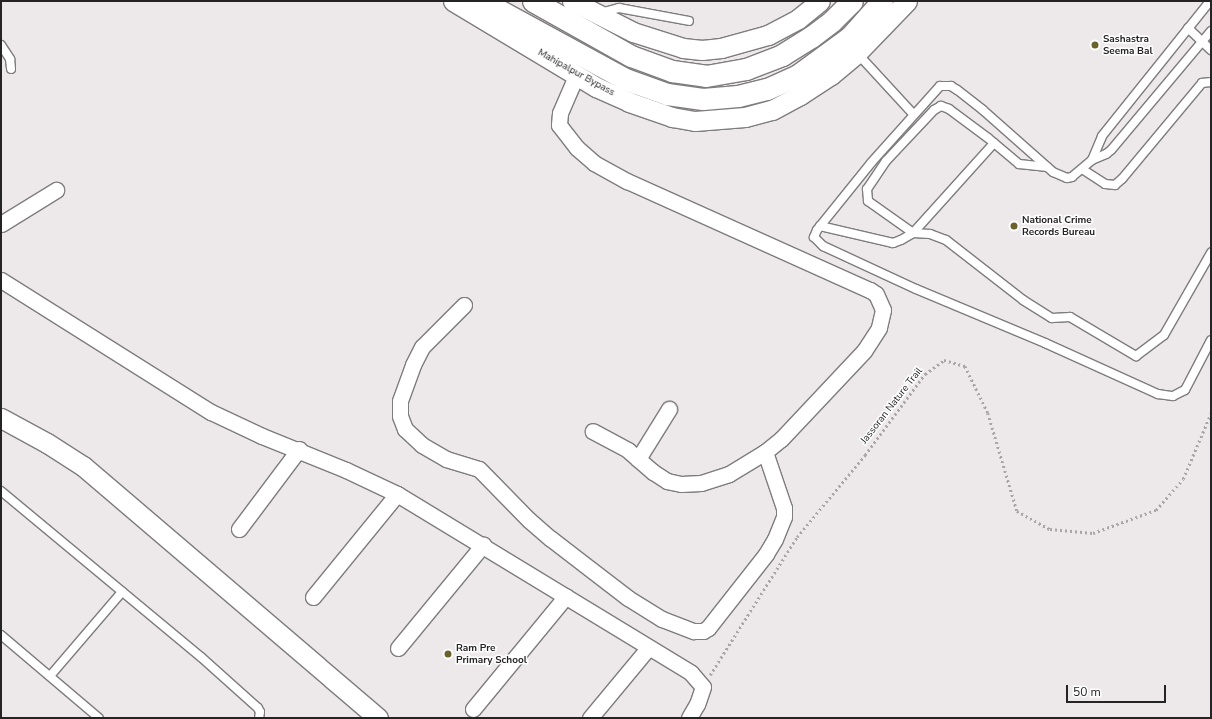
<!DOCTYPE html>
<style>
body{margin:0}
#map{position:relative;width:1212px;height:719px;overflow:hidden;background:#ede9eb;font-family:"Nunito Sans",sans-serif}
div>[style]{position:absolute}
.path>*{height:2.5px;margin-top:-1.25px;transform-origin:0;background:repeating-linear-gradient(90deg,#a9a6a8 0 2px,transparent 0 5px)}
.roads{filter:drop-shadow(1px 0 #7f7c7d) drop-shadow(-1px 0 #7f7c7d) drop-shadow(0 1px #7f7c7d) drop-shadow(0 -1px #7f7c7d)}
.service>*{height:8px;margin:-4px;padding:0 4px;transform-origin:4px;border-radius:4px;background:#fff}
.minor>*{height:15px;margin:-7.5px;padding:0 7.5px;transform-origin:7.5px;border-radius:7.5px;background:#fff}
.tertiary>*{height:19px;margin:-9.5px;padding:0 9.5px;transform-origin:9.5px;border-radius:9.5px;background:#fff}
.secondary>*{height:21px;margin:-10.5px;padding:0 10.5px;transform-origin:10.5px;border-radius:10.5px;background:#fff}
.dots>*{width:11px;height:11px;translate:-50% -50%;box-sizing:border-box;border:2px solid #fff;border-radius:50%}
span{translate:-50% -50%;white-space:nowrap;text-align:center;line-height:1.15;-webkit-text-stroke:3px #fff;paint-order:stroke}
.poi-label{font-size:10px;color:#252324;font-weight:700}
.left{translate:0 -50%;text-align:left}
.street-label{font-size:10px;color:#252324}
.frame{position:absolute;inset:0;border:2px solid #252324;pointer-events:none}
.scale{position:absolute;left:1066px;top:685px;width:100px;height:18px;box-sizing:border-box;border:2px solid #252324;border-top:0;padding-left:5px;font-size:12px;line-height:14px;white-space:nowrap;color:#252324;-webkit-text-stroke:3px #fff;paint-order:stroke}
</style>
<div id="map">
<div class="path">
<i style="left:710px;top:675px;width:163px;rotate:-57.8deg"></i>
<i style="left:797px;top:537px;width:107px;rotate:-50.3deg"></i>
<i style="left:865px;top:455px;width:101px;rotate:-53.5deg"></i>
<i style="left:925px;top:374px;width:24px;rotate:-36deg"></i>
<i style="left:944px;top:360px;width:22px;rotate:16deg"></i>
<i style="left:965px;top:366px;width:52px;rotate:63.9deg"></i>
<i style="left:988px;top:413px;width:102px;rotate:73.5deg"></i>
<i style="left:1017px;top:511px;width:38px;rotate:29deg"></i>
<i style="left:1050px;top:529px;width:43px;rotate:5.3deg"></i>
<i style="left:1093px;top:533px;width:67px;rotate:-20.1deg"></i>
<i style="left:1156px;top:510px;width:41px;rotate:-48.9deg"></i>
<i style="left:1183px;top:479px;width:72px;rotate:-67deg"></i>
</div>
<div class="roads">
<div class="service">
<i style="left:600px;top:13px;width:20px;rotate:-15deg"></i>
<i style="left:619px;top:8px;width:71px;rotate:10.5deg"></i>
<i style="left:1188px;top:28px;width:32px;rotate:44deg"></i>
<i style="left:1211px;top:31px;width:155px;rotate:130deg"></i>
<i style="left:1111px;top:150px;width:6px;rotate:141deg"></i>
<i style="left:1106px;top:154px;width:15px;rotate:157deg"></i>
<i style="left:1092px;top:160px;width:26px;rotate:140deg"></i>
<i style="left:1072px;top:177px;width:5px;rotate:169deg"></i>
<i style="left:1067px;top:178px;width:15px;rotate:-157deg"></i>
<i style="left:1053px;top:172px;width:94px;rotate:-138.5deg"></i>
<i style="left:983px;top:110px;width:33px;rotate:-142deg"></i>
<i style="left:957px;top:90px;width:7px;rotate:-146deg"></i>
<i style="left:951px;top:86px;width:11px;rotate:180deg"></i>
<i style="left:940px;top:86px;width:103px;rotate:131.9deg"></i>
<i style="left:871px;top:163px;width:86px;rotate:128.9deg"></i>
<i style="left:817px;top:230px;width:8px;rotate:113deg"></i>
<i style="left:814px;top:237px;width:13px;rotate:45deg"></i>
<i style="left:823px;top:246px;width:102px;rotate:24.8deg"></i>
<i style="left:916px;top:289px;width:140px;rotate:22.7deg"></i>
<i style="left:1045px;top:343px;width:124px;rotate:24.3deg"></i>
<i style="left:1158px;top:394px;width:15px;rotate:8deg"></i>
<i style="left:1173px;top:396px;width:13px;rotate:-27deg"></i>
<i style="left:1185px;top:390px;width:56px;rotate:-62.5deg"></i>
<i style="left:1px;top:45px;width:17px;rotate:57deg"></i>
<i style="left:10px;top:59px;width:10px;rotate:84deg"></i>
<i style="left:857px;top:53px;width:84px;rotate:47.4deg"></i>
<i style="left:1092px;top:160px;width:26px;rotate:-67deg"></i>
<i style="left:1102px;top:136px;width:173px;rotate:-51.3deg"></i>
<i style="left:1047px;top:167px;width:28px;rotate:-174deg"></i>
<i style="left:1019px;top:164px;width:40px;rotate:-140deg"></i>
<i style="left:988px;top:138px;width:49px;rotate:-143.4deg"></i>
<i style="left:949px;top:109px;width:9px;rotate:-159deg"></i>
<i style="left:941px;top:106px;width:8px;rotate:150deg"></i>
<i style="left:934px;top:110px;width:70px;rotate:133.3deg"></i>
<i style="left:886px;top:161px;width:34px;rotate:124deg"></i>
<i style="left:867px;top:189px;width:12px;rotate:85deg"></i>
<i style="left:868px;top:201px;width:55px;rotate:35.4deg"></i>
<i style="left:913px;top:233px;width:17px;rotate:3deg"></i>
<i style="left:930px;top:234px;width:17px;rotate:21deg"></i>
<i style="left:946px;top:240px;width:98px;rotate:37.9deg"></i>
<i style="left:1023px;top:300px;width:34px;rotate:32deg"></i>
<i style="left:1052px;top:318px;width:18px;rotate:-3deg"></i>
<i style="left:1070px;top:317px;width:77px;rotate:30.6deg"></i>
<i style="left:1136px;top:356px;width:35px;rotate:-37deg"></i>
<i style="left:1164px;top:335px;width:95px;rotate:-60.2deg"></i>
<i style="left:1082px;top:169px;width:27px;rotate:33deg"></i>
<i style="left:1105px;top:184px;width:10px;rotate:6deg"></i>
<i style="left:1115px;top:185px;width:9px;rotate:-41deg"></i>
<i style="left:1122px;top:179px;width:125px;rotate:-50.2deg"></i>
<i style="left:1202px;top:83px;width:9px;rotate:-6deg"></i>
<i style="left:820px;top:226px;width:75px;rotate:13.1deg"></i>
<i style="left:893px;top:243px;width:9px;rotate:-21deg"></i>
<i style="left:901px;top:240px;width:14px;rotate:-30deg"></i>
<i style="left:913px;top:233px;width:121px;rotate:-48deg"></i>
<i style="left:1px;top:491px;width:260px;rotate:39.7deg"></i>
<i style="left:201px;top:657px;width:76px;rotate:41.8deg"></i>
<i style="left:258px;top:708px;width:4px;rotate:63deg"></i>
<i style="left:260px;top:712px;width:6px;rotate:99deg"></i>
<i style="left:1px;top:635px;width:128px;rotate:40.3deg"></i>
<i style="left:50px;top:676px;width:111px;rotate:-49.4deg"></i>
</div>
<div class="minor">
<i style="left:576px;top:76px;width:40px;rotate:113.4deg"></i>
<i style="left:560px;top:113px;width:12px;rotate:95deg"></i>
<i style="left:559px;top:125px;width:29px;rotate:52deg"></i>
<i style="left:577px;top:148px;width:23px;rotate:41deg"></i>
<i style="left:594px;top:163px;width:38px;rotate:29deg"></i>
<i style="left:627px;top:181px;width:266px;rotate:24.2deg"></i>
<i style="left:870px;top:290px;width:7px;rotate:34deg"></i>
<i style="left:876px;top:294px;width:17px;rotate:66deg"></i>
<i style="left:883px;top:310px;width:18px;rotate:103deg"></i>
<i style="left:879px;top:328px;width:27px;rotate:123deg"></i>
<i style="left:864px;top:351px;width:121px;rotate:133.3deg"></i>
<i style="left:781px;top:439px;width:21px;rotate:141deg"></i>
<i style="left:765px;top:452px;width:42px;rotate:148.6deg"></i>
<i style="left:729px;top:474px;width:29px;rotate:162deg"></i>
<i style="left:701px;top:483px;width:20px;rotate:177deg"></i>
<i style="left:681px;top:484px;width:14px;rotate:-168deg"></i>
<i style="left:667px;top:481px;width:17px;rotate:-147deg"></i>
<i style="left:653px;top:472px;width:33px;rotate:-139deg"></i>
<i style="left:628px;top:450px;width:40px;rotate:-152deg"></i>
<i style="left:1px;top:224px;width:65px;rotate:-31.7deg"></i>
<i style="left:1px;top:280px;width:248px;rotate:32.2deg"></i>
<i style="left:211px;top:412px;width:56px;rotate:25.2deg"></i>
<i style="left:262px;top:436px;width:91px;rotate:22deg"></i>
<i style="left:346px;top:470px;width:56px;rotate:25.2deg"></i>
<i style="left:397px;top:494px;width:344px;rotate:31.3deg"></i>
<i style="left:691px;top:673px;width:18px;rotate:49deg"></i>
<i style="left:703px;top:687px;width:18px;rotate:109deg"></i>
<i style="left:697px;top:704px;width:16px;rotate:120deg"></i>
<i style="left:464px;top:305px;width:59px;rotate:135deg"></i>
<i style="left:422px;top:347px;width:20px;rotate:117deg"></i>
<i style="left:413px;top:365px;width:38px;rotate:110deg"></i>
<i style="left:400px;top:401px;width:15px;rotate:90deg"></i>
<i style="left:400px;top:416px;width:14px;rotate:69deg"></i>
<i style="left:405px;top:429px;width:23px;rotate:43deg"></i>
<i style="left:422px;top:445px;width:28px;rotate:30deg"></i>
<i style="left:446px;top:459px;width:34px;rotate:17deg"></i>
<i style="left:479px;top:469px;width:71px;rotate:45.6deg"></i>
<i style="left:529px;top:520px;width:28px;rotate:41deg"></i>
<i style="left:550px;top:538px;width:98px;rotate:37.6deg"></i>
<i style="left:628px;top:598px;width:40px;rotate:32deg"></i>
<i style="left:662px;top:619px;width:34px;rotate:21deg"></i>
<i style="left:694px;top:631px;width:9px"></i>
<i style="left:703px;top:631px;width:6px;rotate:-31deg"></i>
<i style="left:708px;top:628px;width:94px;rotate:-51.9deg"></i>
<i style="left:766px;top:554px;width:17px;rotate:-59deg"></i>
<i style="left:775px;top:539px;width:24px;rotate:-68deg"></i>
<i style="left:784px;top:517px;width:9px;rotate:-90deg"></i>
<i style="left:784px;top:508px;width:59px;rotate:-108.7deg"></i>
<i style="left:638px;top:459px;width:59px;rotate:-58.2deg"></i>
<i style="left:239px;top:529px;width:100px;rotate:-53.1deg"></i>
<i style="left:313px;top:597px;width:133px;rotate:-50.8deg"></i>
<i style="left:398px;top:648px;width:134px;rotate:-50.5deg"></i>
<i style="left:473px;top:709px;width:146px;rotate:-50.5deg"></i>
<i style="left:590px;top:718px;width:92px;rotate:-50.3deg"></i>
</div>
<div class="tertiary">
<i style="left:453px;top:1px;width:167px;rotate:31deg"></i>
<i style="left:596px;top:87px;width:36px;rotate:24deg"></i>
<i style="left:629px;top:102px;width:46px;rotate:19.2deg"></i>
<i style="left:672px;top:117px;width:23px;rotate:10deg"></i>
<i style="left:695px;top:121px;width:50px;rotate:-4.6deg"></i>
<i style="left:745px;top:117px;width:28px;rotate:-15deg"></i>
<i style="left:772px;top:110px;width:32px;rotate:-28deg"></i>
<i style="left:800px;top:95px;width:37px;rotate:-33deg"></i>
<i style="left:831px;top:75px;width:34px;rotate:-40deg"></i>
<i style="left:857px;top:53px;width:72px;rotate:-46.1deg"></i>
<i style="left:572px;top:1px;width:68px;rotate:26.9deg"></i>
<i style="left:633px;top:32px;width:52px;rotate:17.7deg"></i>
<i style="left:683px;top:48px;width:19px;rotate:6deg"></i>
<i style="left:702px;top:50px;width:19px;rotate:-6deg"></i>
<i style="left:721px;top:48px;width:49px;rotate:-15.5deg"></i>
<i style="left:768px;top:35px;width:34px;rotate:-28deg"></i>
<i style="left:798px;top:19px;width:28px;rotate:-39deg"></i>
<i style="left:1px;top:418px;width:52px;rotate:28.5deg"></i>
<i style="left:47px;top:443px;width:43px;rotate:32.6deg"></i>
<i style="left:83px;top:466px;width:388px;rotate:40.5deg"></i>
</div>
<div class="secondary">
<i style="left:482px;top:1px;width:163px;rotate:28.6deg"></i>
<i style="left:625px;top:79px;width:45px;rotate:19.7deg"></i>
<i style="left:667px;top:94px;width:36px;rotate:8deg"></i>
<i style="left:703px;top:99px;width:35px;rotate:-5deg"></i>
<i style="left:738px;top:96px;width:30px;rotate:-14deg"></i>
<i style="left:767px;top:89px;width:34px;rotate:-24deg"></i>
<i style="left:798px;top:75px;width:64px;rotate:-36.2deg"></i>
<i style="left:850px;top:37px;width:48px;rotate:-48.4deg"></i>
<i style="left:533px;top:1px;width:112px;rotate:29.3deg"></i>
<i style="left:631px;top:56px;width:44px;rotate:20.1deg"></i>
<i style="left:672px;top:71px;width:34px;rotate:8deg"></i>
<i style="left:706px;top:76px;width:41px;rotate:-9.9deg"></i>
<i style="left:746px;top:69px;width:39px;rotate:-21deg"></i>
<i style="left:782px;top:55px;width:34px;rotate:-32deg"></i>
<i style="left:811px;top:37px;width:26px;rotate:-37deg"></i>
<i style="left:832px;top:21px;width:28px;rotate:-45deg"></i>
</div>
</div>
<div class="dots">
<i style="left:1095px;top:45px;background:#6c622e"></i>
<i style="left:1014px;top:226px;background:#6c622e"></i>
<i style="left:448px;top:654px;background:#6c622e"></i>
</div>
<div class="poi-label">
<span class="left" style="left:1103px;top:45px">Sashastra<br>Seema Bal</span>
<span class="left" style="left:1022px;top:226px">National Crime<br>Records Bureau</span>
<span class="left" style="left:456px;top:654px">Ram Pre<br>Primary School</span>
</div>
<div class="street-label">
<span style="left:576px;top:73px;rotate:29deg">Mahipalpur Bypass</span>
<span style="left:892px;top:406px;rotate:-52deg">Jassoran Nature Trail</span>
</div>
<div class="frame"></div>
<div class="scale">50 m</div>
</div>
